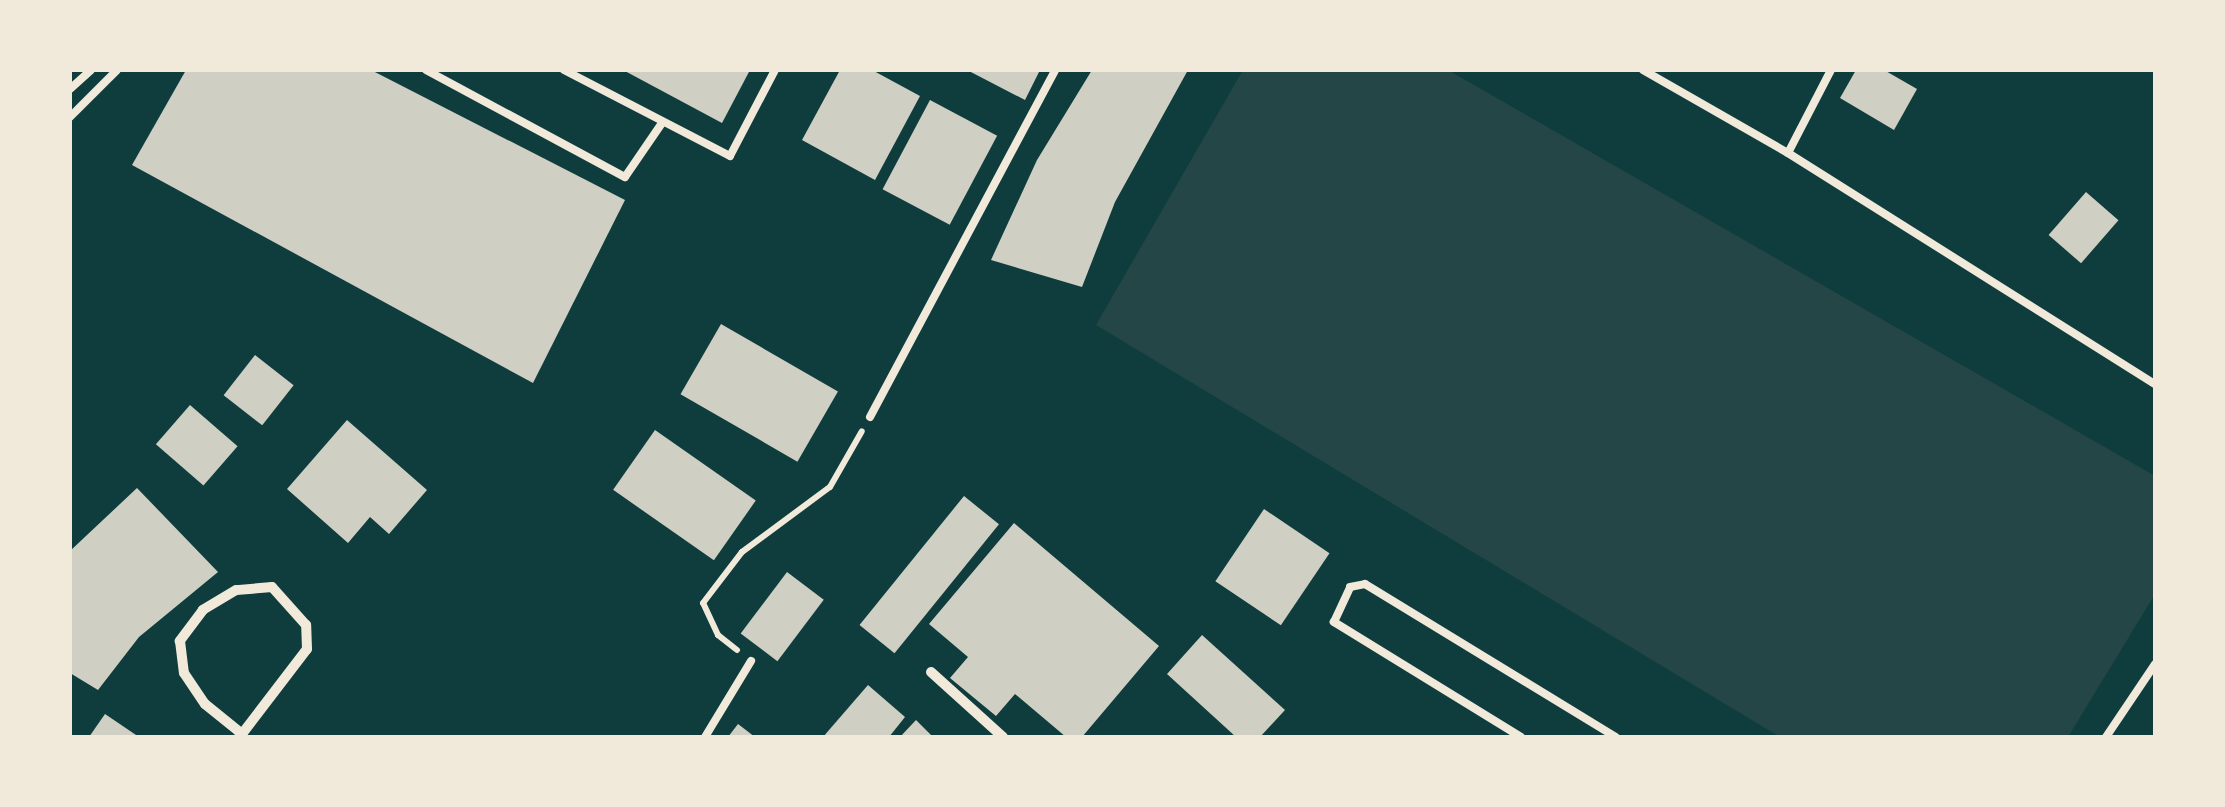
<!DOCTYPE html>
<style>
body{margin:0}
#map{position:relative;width:2225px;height:807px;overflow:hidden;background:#0f3d3e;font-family:Helvetica,sans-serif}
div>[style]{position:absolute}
.green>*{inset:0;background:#244646}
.building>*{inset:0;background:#cfcfc3;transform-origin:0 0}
.path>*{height:6px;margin:-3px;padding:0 3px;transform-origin:3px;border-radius:3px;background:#f1e9da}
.service>*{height:8px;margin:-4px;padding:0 4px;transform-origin:4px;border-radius:4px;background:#f1e9da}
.minor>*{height:10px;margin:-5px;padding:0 5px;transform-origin:5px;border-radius:5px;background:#f1e9da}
span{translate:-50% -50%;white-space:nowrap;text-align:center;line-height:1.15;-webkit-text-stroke:10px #f1e9da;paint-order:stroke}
.frame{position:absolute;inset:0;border:72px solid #f1e9da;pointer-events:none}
</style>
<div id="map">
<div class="green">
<i style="clip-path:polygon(1243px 70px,1448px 70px,2155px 476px,2155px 594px,2068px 737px,1780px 737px,1096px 325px)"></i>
</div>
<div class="building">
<i style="clip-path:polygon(186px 70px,371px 70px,625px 200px,533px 383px,132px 165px)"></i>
<i style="clip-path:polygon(623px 70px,750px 70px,722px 123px)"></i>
<i style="clip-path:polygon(840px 70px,872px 70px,920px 96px,875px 180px,802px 140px)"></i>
<i style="clip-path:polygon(967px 70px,1040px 70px,1025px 100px)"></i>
<i style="clip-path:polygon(1092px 70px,1188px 70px,1115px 202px,1082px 287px,991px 260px,1037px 160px)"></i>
<i style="clip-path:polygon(1856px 70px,1884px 70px,1917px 89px,1894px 130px,1840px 98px)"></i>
<i style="left:930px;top:100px;width:76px;height:101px;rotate:28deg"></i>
<i style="left:2086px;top:192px;width:43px;height:57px;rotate:41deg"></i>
<i style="left:721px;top:324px;width:135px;height:81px;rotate:30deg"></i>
<i style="left:255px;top:355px;width:49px;height:51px;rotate:38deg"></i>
<i style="left:190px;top:405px;width:63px;height:52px;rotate:41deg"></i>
<i style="clip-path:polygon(347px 420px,427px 490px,389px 534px,370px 517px,348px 543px,287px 489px)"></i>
<i style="left:655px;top:430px;width:123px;height:73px;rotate:35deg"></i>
<i style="clip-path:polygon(137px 488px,218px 572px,139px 637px,98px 690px,70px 673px,70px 551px)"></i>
<i style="left:964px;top:496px;width:45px;height:166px;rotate:39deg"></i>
<i style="left:1264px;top:509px;width:79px;height:87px;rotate:34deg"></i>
<i style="clip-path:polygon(1014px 523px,1159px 646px,1082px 737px,1066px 737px,1015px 694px,996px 716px,950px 678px,968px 657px,929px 624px)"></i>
<i style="left:787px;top:572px;width:46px;height:77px;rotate:37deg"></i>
<i style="clip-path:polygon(1202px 635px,1285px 710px,1260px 737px,1236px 737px,1167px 674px)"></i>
<i style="clip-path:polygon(868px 685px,905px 717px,889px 737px,823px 737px)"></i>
<i style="clip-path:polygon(105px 714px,139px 737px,89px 737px)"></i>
<i style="clip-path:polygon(916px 720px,933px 737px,900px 737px)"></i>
<i style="clip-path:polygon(738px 724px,755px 737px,728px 737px)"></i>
</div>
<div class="path">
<i style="left:737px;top:650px;width:24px;rotate:-142deg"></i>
<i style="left:718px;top:635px;width:35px;rotate:-115deg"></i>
<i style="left:703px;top:603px;width:64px;rotate:-52.6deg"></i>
<i style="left:742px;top:552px;width:109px;rotate:-36.5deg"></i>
<i style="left:830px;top:487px;width:64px;rotate:-60.3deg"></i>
</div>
<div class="service">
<i style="left:426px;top:70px;width:226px;rotate:28.3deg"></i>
<i style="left:625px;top:177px;width:65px;rotate:-55.6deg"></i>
<i style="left:564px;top:70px;width:187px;rotate:27.4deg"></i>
<i style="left:730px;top:156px;width:97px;rotate:-62.4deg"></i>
<i style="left:1643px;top:70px;width:167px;rotate:29.8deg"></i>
<i style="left:1788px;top:153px;width:434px;rotate:32.2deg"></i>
<i style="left:70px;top:89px;width:28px;rotate:-42deg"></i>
<i style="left:70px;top:117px;width:66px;rotate:-45deg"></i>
<i style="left:1788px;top:153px;width:93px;rotate:-62.6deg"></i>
<i style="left:870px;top:417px;width:393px;rotate:-61.9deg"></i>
<i style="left:705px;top:737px;width:89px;rotate:-58.8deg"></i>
<i style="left:1521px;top:737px;width:220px;rotate:-148.4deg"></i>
<i style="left:1334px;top:622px;width:38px;rotate:-65deg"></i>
<i style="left:1350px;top:587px;width:15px;rotate:-11deg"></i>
<i style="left:1365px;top:584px;width:294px;rotate:31.4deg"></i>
<i style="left:2106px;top:737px;width:88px;rotate:-56.1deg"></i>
</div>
<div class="minor">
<i style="left:931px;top:672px;width:97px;rotate:42.1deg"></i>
<i style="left:239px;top:737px;width:4px;rotate:-45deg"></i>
<i style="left:242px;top:734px;width:107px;rotate:-52.6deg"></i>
<i style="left:307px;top:649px;width:24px;rotate:-92deg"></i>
<i style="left:306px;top:625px;width:51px;rotate:-131.8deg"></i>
<i style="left:272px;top:587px;width:36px;rotate:175deg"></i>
<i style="left:236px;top:590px;width:39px;rotate:149deg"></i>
<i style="left:203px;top:610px;width:39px;rotate:127deg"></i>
<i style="left:180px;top:641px;width:32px;rotate:83deg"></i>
<i style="left:184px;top:673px;width:37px;rotate:56deg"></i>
<i style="left:205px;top:704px;width:48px;rotate:39deg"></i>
</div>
<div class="frame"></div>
</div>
